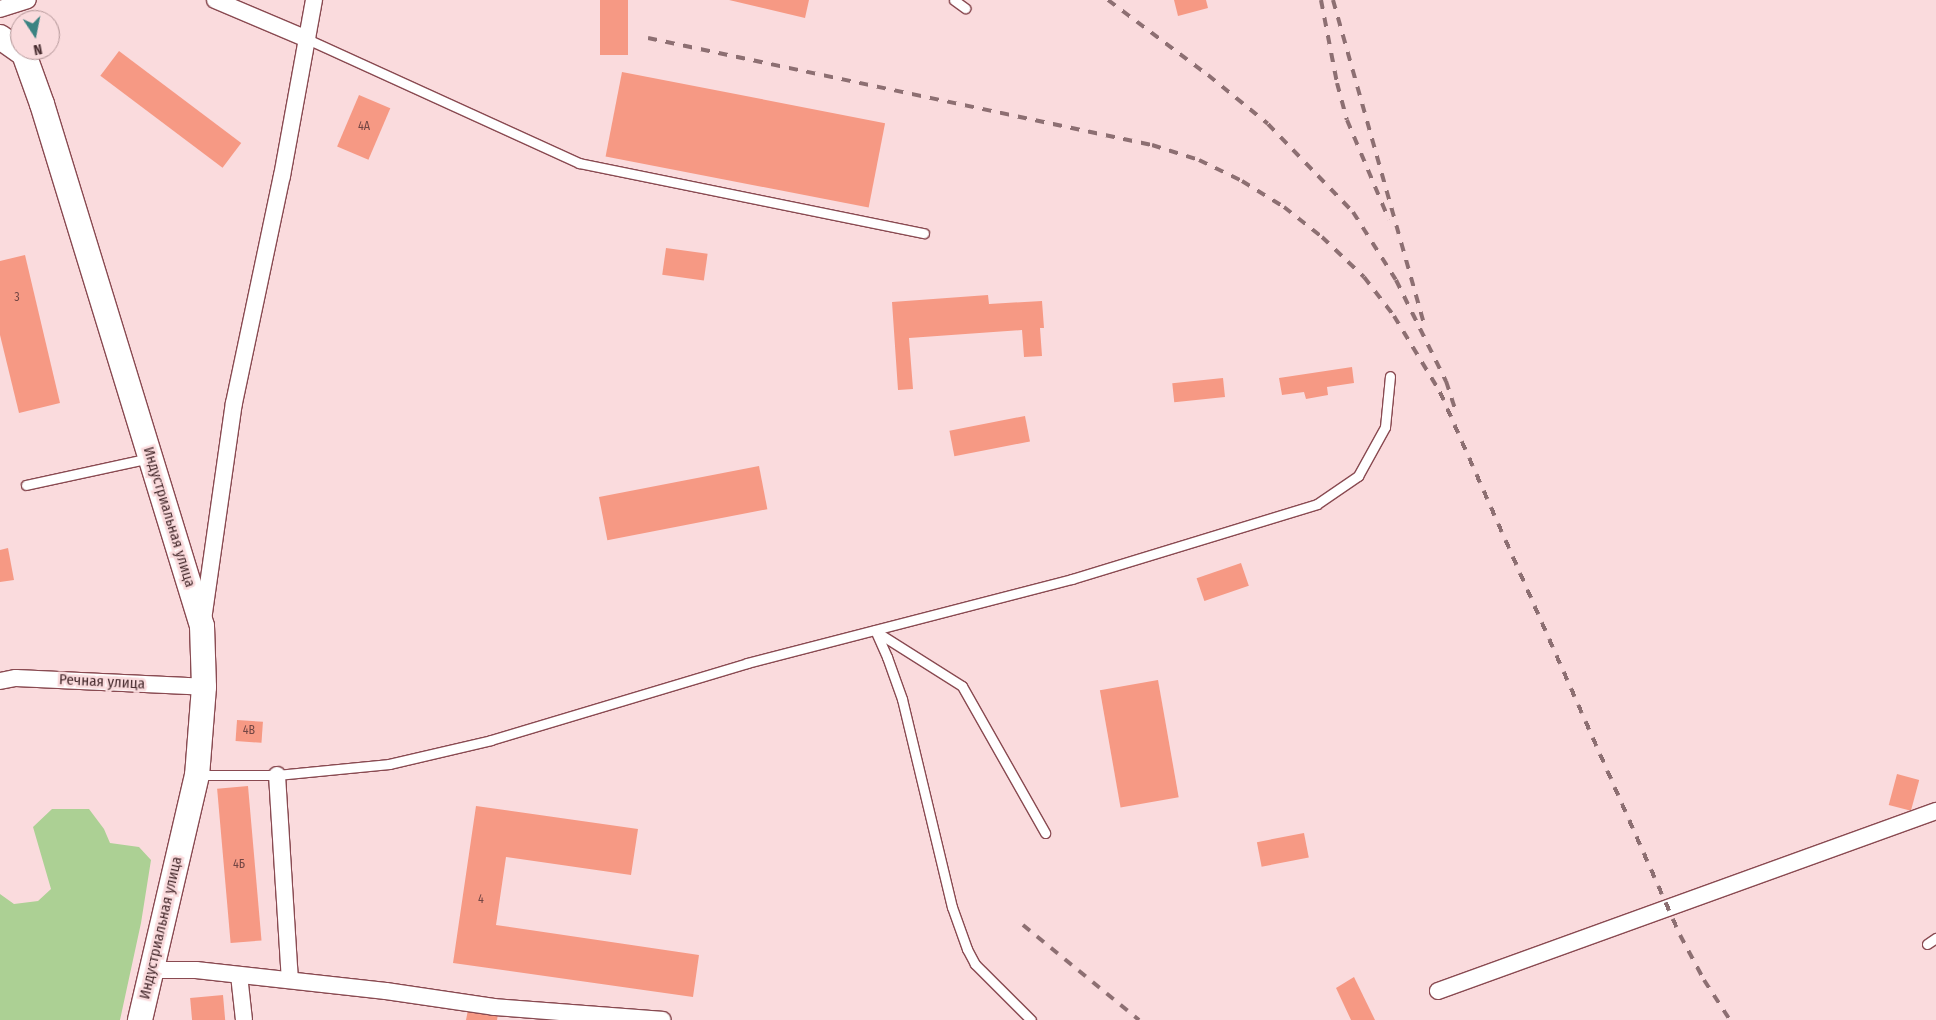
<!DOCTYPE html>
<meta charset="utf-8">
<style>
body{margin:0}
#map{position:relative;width:1936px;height:1020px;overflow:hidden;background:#fadbdd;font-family:"Fira Sans Condensed",sans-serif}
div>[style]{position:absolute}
.green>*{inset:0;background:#acd094}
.building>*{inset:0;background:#f69984;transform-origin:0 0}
.roads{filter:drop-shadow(1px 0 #894a51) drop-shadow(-1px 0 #894a51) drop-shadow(0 1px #894a51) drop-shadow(0 -1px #894a51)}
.service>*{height:9px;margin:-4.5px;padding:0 4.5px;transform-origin:4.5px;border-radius:4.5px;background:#fff}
.minor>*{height:16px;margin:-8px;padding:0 8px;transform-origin:8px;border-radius:8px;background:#fff}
.secondary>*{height:24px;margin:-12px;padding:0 12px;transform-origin:12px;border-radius:12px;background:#fff}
.rail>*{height:4px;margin-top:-2px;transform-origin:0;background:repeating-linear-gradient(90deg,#8d6f72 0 9px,transparent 0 18px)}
span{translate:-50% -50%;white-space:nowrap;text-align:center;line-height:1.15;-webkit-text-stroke:5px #fadbdd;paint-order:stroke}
.number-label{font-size:12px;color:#734644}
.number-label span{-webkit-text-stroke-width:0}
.street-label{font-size:15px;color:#472b2e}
.north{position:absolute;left:10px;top:10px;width:50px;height:50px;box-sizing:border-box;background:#fadbdd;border:1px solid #b29597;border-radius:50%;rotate:169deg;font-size:14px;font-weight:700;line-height:20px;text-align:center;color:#472b2e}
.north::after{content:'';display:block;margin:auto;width:18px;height:22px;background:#3b8382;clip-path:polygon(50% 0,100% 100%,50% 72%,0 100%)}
</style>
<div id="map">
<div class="green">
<i style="clip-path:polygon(52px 809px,89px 809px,104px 829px,110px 843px,139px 847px,151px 860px,141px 923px,120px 1020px,0 1020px,0 894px,14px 904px,38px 901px,51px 889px,33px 827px)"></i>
</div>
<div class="building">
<i style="left:600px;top:0;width:28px;height:55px"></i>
<i style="clip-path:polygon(729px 0,809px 0,805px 18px)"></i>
<i style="clip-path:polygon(1174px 0,1206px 0,1208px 8px,1178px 16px)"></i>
<i style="left:119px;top:51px;width:153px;height:31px;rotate:37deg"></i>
<i style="left:622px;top:72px;width:268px;height:86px;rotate:11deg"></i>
<i style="left:359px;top:95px;width:34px;height:56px;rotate:23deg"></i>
<i style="left:666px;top:248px;width:42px;height:27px;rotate:8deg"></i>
<i style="clip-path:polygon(25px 255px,60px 403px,19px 413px,0 335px,0 261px)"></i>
<i style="clip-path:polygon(988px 295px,989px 304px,1042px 301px,1044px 328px,1040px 328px,1042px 356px,1024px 357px,1022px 330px,909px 338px,913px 389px,898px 390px,892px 302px)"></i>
<i style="clip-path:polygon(1352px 367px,1354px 383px,1327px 387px,1328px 395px,1306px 399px,1304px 392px,1282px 395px,1279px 378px)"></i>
<i style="left:1223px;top:378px;width:19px;height:51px;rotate:84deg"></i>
<i style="left:1025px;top:416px;width:26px;height:77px;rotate:79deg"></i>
<i style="left:759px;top:466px;width:44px;height:163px;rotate:79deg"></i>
<i style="clip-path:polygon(8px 548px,14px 580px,0 582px,0 550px)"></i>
<i style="left:1241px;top:563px;width:24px;height:47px;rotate:71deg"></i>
<i style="left:1158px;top:680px;width:119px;height:59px;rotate:80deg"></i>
<i style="left:237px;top:720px;width:26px;height:21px;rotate:4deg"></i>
<i style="left:1897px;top:774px;width:23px;height:32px;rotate:15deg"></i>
<i style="left:248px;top:786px;width:155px;height:31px;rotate:85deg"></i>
<i style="clip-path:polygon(476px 806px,638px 829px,631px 875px,506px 857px,496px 925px,699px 955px,693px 997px,453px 963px)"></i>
<i style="left:1304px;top:833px;width:25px;height:48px;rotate:79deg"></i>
<i style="clip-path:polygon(1354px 977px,1375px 1020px,1351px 1020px,1336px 988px)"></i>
<i style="left:223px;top:995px;width:25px;height:33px;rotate:85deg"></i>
<i style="clip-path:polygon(468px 1010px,498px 1014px,497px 1020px,466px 1020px)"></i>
</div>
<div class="roads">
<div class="service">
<i style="left:954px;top:0;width:14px;rotate:36deg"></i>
<i style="left:307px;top:39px;width:299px;rotate:24.5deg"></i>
<i style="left:579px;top:163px;width:352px;rotate:11.5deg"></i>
<i style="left:26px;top:485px;width:127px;rotate:-12.3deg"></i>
<i style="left:875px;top:630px;width:30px;rotate:66deg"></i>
<i style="left:887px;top:657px;width:45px;rotate:70.3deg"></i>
<i style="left:902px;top:699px;width:214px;rotate:76.5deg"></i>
<i style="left:952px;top:907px;width:45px;rotate:70.3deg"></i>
<i style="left:967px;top:949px;width:17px;rotate:62deg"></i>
<i style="left:975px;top:964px;width:79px;rotate:45deg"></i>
<i style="left:875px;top:631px;width:103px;rotate:32.3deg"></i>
<i style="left:962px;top:686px;width:169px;rotate:60.5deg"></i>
<i style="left:198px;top:775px;width:79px"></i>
<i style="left:277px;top:775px;width:113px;rotate:-5.6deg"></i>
<i style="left:389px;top:764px;width:105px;rotate:-13.2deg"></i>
<i style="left:491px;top:740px;width:267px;rotate:-16.7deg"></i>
<i style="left:747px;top:663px;width:336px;rotate:-14.5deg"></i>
<i style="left:1072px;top:579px;width:256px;rotate:-17deg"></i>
<i style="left:1317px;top:504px;width:50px;rotate:-34.3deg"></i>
<i style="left:1358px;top:476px;width:56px;rotate:-61.1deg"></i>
<i style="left:1385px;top:427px;width:51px;rotate:-84.4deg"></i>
<i style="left:1927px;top:944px;width:11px;rotate:-34deg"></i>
</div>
<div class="minor">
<i style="left:215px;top:0;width:100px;rotate:23deg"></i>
<i style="left:0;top:9px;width:29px;rotate:-18deg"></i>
<i style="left:203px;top:620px;width:219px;rotate:-81.9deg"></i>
<i style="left:234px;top:403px;width:232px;rotate:-78.1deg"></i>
<i style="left:282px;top:176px;width:179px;rotate:-79.7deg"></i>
<i style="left:0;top:681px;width:16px;rotate:-11deg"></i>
<i style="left:16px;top:678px;width:188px;rotate:2.7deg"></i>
<i style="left:277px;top:775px;width:205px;rotate:86.4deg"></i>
<i style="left:153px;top:970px;width:43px"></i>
<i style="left:196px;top:970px;width:191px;rotate:6.3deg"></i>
<i style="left:386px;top:991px;width:109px;rotate:8.4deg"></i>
<i style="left:494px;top:1007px;width:169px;rotate:4.4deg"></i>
<i style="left:239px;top:975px;width:45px;rotate:83.7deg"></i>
<i style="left:1438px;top:991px;width:530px;rotate:-19.87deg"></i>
</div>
<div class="secondary">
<i style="left:0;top:37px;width:29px;rotate:35deg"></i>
<i style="left:24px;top:54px;width:53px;rotate:70.2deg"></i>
<i style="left:42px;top:104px;width:546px;rotate:72.96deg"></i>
<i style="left:202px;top:626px;width:61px;rotate:88.1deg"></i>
<i style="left:204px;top:687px;width:88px;rotate:94.5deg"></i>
<i style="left:197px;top:775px;width:252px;rotate:103.1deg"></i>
</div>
</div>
<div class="rail">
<i style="left:1108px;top:0;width:125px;rotate:36.9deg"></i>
<i style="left:1208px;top:75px;width:77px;rotate:39.2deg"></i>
<i style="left:1268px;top:124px;width:122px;rotate:46deg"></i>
<i style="left:1353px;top:212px;width:80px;rotate:57.7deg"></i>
<i style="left:1396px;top:280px;width:113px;rotate:63.7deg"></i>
<i style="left:1446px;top:381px;width:35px;rotate:72deg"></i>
<i style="left:1321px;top:0;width:85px;rotate:79.1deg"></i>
<i style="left:1337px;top:83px;width:38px;rotate:75deg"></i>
<i style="left:1347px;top:120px;width:108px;rotate:67.2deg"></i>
<i style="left:1333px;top:0;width:336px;rotate:74.3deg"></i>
<i style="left:648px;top:38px;width:515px;rotate:11.99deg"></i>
<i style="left:1152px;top:145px;width:49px;rotate:17.7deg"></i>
<i style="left:1199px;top:160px;width:48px;rotate:26deg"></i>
<i style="left:1242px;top:181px;width:49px;rotate:31.8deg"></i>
<i style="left:1284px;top:207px;width:48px;rotate:38.3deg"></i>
<i style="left:1322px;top:237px;width:58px;rotate:43.6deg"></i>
<i style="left:1364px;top:277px;width:49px;rotate:52.4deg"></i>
<i style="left:1394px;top:316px;width:89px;rotate:58.8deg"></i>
<i style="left:1440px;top:392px;width:594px;rotate:66.16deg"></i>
<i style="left:1680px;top:935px;width:51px;rotate:61.9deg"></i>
<i style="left:1704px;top:980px;width:48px;rotate:57deg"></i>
<i style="left:1023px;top:925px;width:150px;rotate:39.3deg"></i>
</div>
<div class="number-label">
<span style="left:364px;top:127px">4А</span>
<span style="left:17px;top:298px">3</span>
<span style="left:249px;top:731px">4В</span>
<span style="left:239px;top:865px">4Б</span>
<span style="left:481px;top:900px">4</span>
</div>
<div class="street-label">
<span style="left:169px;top:517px;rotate:73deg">Индустриальная улица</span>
<span style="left:102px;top:682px;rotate:3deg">Речная улица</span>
<span style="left:161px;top:928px;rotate:-77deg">Индустриальная улица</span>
</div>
<div class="north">N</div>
</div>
